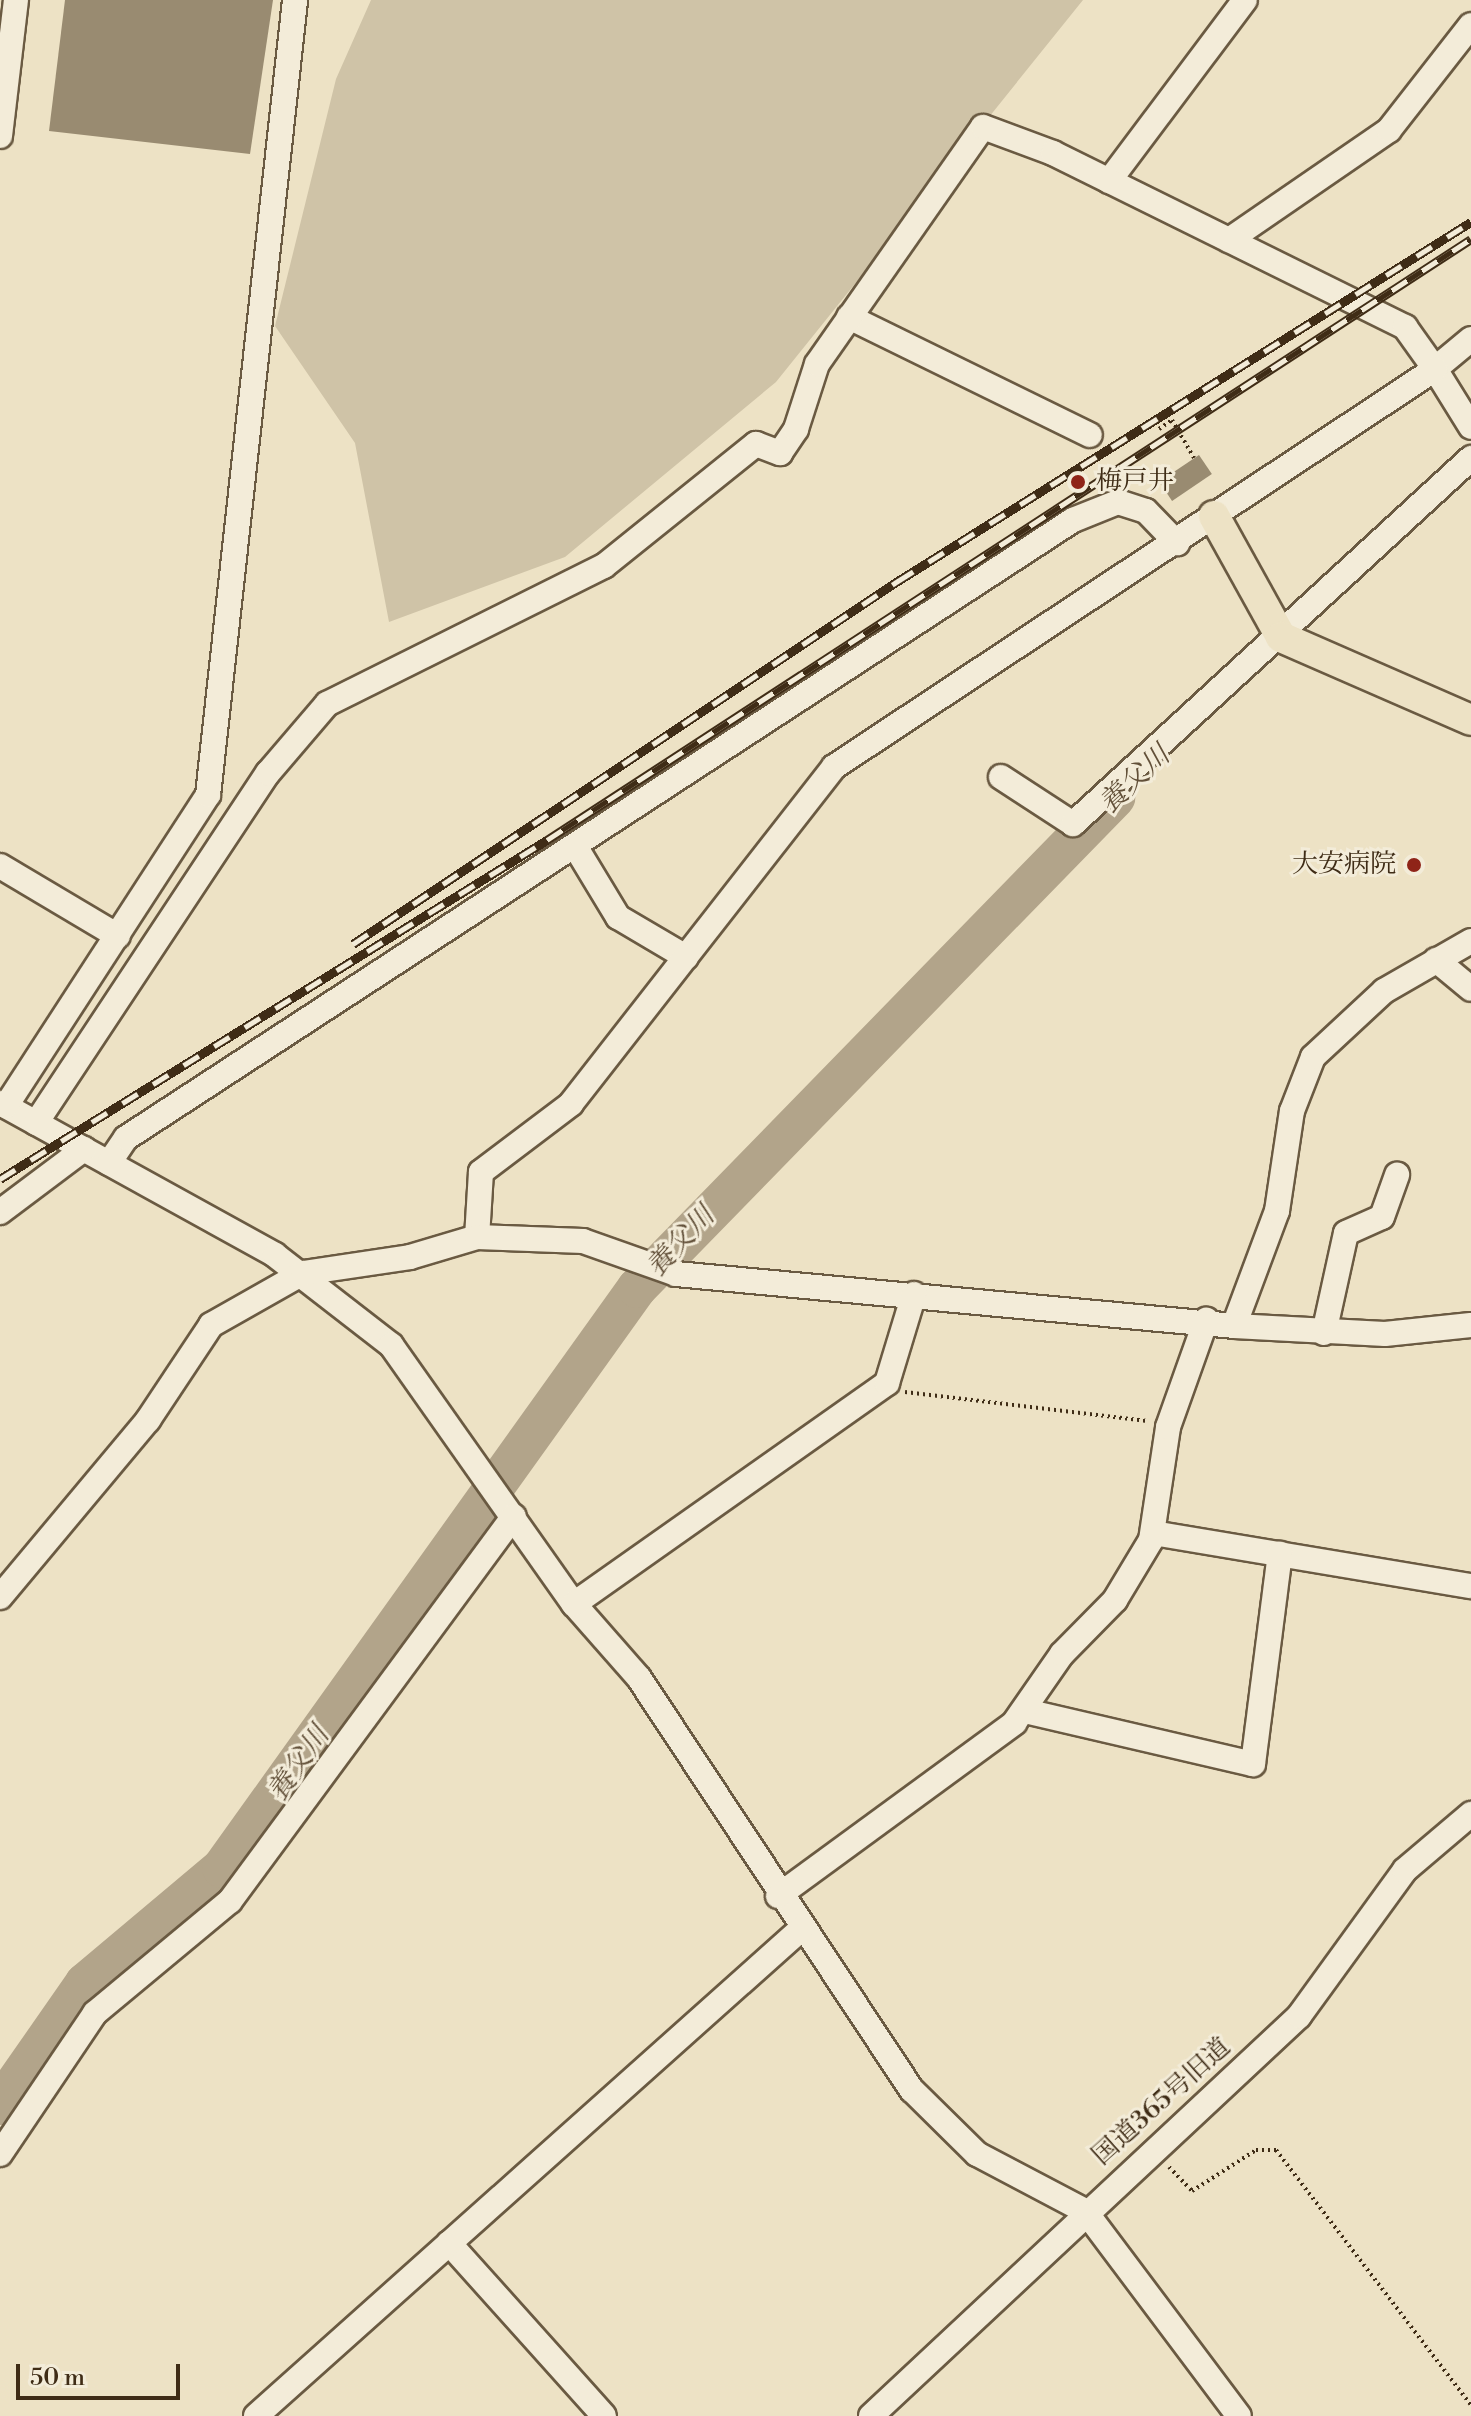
<!DOCTYPE html>
<meta charset="utf-8">
<style>
body{margin:0}
#map{position:relative;width:1471px;height:2416px;overflow:hidden;background:#ede2c5;font-family:"Libre Bodoni","Noto Serif JP",serif}
div>[style]{position:absolute}
.green>*{inset:0;background:#cfc3a7}
.river>*{height:40px;margin:-20px;padding:0 20px;transform-origin:20px;border-radius:20px;background:#b2a48a}
.building>*{inset:0;background:#998b71;transform-origin:0 0}
.path>*{height:4px;margin-top:-2px;transform-origin:0;background:repeating-linear-gradient(90deg,#3f2c16 0 2px,transparent 0 6px)}
.roads{filter:drop-shadow(2px 0 #6a5a42) drop-shadow(-2px 0 #6a5a42) drop-shadow(0 2px #6a5a42) drop-shadow(0 -2px #6a5a42)}
.minor>*{height:24px;margin:-12px;padding:0 12px;transform-origin:12px;border-radius:12px;background:#f3ecd9}
.major>*{height:30px;margin:-15px;padding:0 15px;transform-origin:15px;border-radius:15px;background:#ede2c5}
.rail>*{height:9px;margin-top:-4.5px;transform-origin:0;background:repeating-linear-gradient(90deg,#f3ecd9 0 18px,#3f2c16 0 36px);box-sizing:border-box;border-block:2px solid #3f2c16}
.dots>*{width:22px;height:22px;translate:-50% -50%;box-sizing:border-box;border:4px solid #f3ecd9;border-radius:50%}
span{translate:-50% -50%;white-space:nowrap;text-align:center;line-height:1.15;-webkit-text-stroke:6px #f3ecd9;paint-order:stroke}
.poi-label{font-size:26px;color:#3f2c16}
.left{translate:0 -50%;text-align:left}
.right{translate:-100% -50%;text-align:right}
.street-label{font-size:26px;color:#3f2c16}
.water-label{font-size:28px;color:#625039;font-style:italic}
.scale{position:absolute;left:16px;top:2364px;width:164px;height:36px;box-sizing:border-box;border:4px solid #3f2c16;border-top:0;padding-left:10px;font-size:24px;line-height:28px;white-space:nowrap;color:#3f2c16;-webkit-text-stroke:6px #f3ecd9;paint-order:stroke}
</style>
<div id="map">
<div class="green">
<i style="clip-path:polygon(371px 0,1083px 0,776px 382px,565px 557px,389px 622px,355px 443px,275px 326px,336px 79px)"></i>
</div>
<div class="river">
<i style="left:0;top:2105px;width:149px;rotate:-55.1deg"></i>
<i style="left:85px;top:1983px;width:179px;rotate:-40deg"></i>
<i style="left:222px;top:1868px;width:713px;rotate:-54.42deg"></i>
<i style="left:637px;top:1288px;width:685px;rotate:-45.71deg"></i>
</div>
<div class="building">
<i style="clip-path:polygon(65px 0,273px 0,250px 154px,49px 131px)"></i>
<i style="left:1199px;top:455px;width:23px;height:48px;rotate:56deg"></i>
</div>
<div class="path">
<i style="left:1159px;top:429px;width:16px;rotate:-35deg"></i>
<i style="left:1172px;top:420px;width:44px;rotate:59.9deg"></i>
<i style="left:905px;top:1392px;width:244px;rotate:6.8deg"></i>
<i style="left:1169px;top:2167px;width:33px;rotate:46deg"></i>
<i style="left:1192px;top:2191px;width:76px;rotate:-32.6deg"></i>
<i style="left:1256px;top:2150px;width:20px"></i>
<i style="left:1276px;top:2150px;width:321px;rotate:52.6deg"></i>
</div>
<div class="roads">
<div class="minor">
<i style="left:0;top:136px;width:137px;rotate:-83.3deg"></i>
<i style="left:1109px;top:181px;width:226px;rotate:-53.1deg"></i>
<i style="left:1229px;top:240px;width:194px;rotate:-34.5deg"></i>
<i style="left:1389px;top:130px;width:133px;rotate:-52deg"></i>
<i style="left:849px;top:317px;width:268px;rotate:26.1deg"></i>
<i style="left:1471px;top:339px;width:47px;rotate:140.2deg"></i>
<i style="left:1435px;top:369px;width:68px;rotate:58.2deg"></i>
<i style="left:1001px;top:777px;width:86px;rotate:33.1deg"></i>
<i style="left:1073px;top:824px;width:541px;rotate:-42.6deg"></i>
<i style="left:575px;top:846px;width:83px;rotate:58.8deg"></i>
<i style="left:618px;top:917px;width:79px;rotate:30.5deg"></i>
<i style="left:0;top:866px;width:137px;rotate:30.7deg"></i>
<i style="left:1436px;top:960px;width:45px;rotate:39.6deg"></i>
<i style="left:0;top:1103px;width:314px;rotate:28.9deg"></i>
<i style="left:275px;top:1255px;width:147px;rotate:37.8deg"></i>
<i style="left:391px;top:1345px;width:317px;rotate:54.8deg"></i>
<i style="left:574px;top:1604px;width:98px;rotate:48.7deg"></i>
<i style="left:639px;top:1678px;width:494px;rotate:56.5deg"></i>
<i style="left:912px;top:2090px;width:91px;rotate:44.6deg"></i>
<i style="left:977px;top:2154px;width:122px;rotate:27.8deg"></i>
<i style="left:1085px;top:2211px;width:256px;rotate:53.1deg"></i>
<i style="left:6px;top:1106px;width:371px;rotate:-57deg"></i>
<i style="left:208px;top:795px;width:800px;rotate:-83.75deg"></i>
<i style="left:36px;top:1123px;width:420px;rotate:-56.5deg"></i>
<i style="left:268px;top:773px;width:91px;rotate:-49.5deg"></i>
<i style="left:327px;top:704px;width:309px;rotate:-26.5deg"></i>
<i style="left:604px;top:566px;width:195px;rotate:-38.8deg"></i>
<i style="left:756px;top:444px;width:26px;rotate:21deg"></i>
<i style="left:780px;top:453px;width:29px;rotate:-56deg"></i>
<i style="left:796px;top:429px;width:68px;rotate:-72.1deg"></i>
<i style="left:817px;top:364px;width:289px;rotate:-55deg"></i>
<i style="left:983px;top:127px;width:75px;rotate:20.4deg"></i>
<i style="left:1053px;top:153px;width:393px;rotate:26.3deg"></i>
<i style="left:1405px;top:327px;width:52px;rotate:54.5deg"></i>
<i style="left:1435px;top:369px;width:721px;rotate:146.49deg"></i>
<i style="left:834px;top:767px;width:427px;rotate:128deg"></i>
<i style="left:571px;top:1104px;width:113px;rotate:142.9deg"></i>
<i style="left:481px;top:1172px;width:65px;rotate:93.5deg"></i>
<i style="left:109px;top:1163px;width:30px;rotate:-56deg"></i>
<i style="left:126px;top:1138px;width:1131px;rotate:-33.13deg"></i>
<i style="left:1073px;top:520px;width:48px;rotate:-21.8deg"></i>
<i style="left:1118px;top:502px;width:29px;rotate:18deg"></i>
<i style="left:1146px;top:511px;width:45px;rotate:45.9deg"></i>
<i style="left:0;top:1212px;width:105px;rotate:-36.9deg"></i>
<i style="left:1234px;top:1326px;width:123px;rotate:-69.5deg"></i>
<i style="left:1277px;top:1211px;width:101px;rotate:-81.5deg"></i>
<i style="left:1292px;top:1111px;width:58px;rotate:-68.7deg"></i>
<i style="left:1313px;top:1057px;width:97px;rotate:-42.9deg"></i>
<i style="left:1384px;top:991px;width:100px;rotate:-29.9deg"></i>
<i style="left:1324px;top:1333px;width:102px;rotate:-77.6deg"></i>
<i style="left:1346px;top:1233px;width:39px;rotate:-24deg"></i>
<i style="left:1382px;top:1217px;width:45px;rotate:-70.3deg"></i>
<i style="left:1153px;top:1533px;width:322px;rotate:9.5deg"></i>
<i style="left:0;top:1597px;width:231px;rotate:-50.1deg"></i>
<i style="left:148px;top:1420px;width:114px;rotate:-56.4deg"></i>
<i style="left:211px;top:1325px;width:106px;rotate:-29.5deg"></i>
<i style="left:303px;top:1273px;width:108px;rotate:-8.5deg"></i>
<i style="left:410px;top:1257px;width:70px;rotate:-16.6deg"></i>
<i style="left:477px;top:1237px;width:106px;rotate:2.2deg"></i>
<i style="left:583px;top:1241px;width:99px;rotate:19.5deg"></i>
<i style="left:676px;top:1274px;width:560px;rotate:5.32deg"></i>
<i style="left:1234px;top:1326px;width:151px;rotate:3deg"></i>
<i style="left:1385px;top:1334px;width:86px;rotate:-6deg"></i>
<i style="left:574px;top:1604px;width:383px;rotate:-35.2deg"></i>
<i style="left:887px;top:1383px;width:93px;rotate:-73.1deg"></i>
<i style="left:1025px;top:1711px;width:234px;rotate:13.1deg"></i>
<i style="left:1253px;top:1764px;width:212px;rotate:-82.7deg"></i>
<i style="left:778px;top:1896px;width:293px;rotate:-36.2deg"></i>
<i style="left:1014px;top:1723px;width:84px;rotate:-55.2deg"></i>
<i style="left:1062px;top:1654px;width:76px;rotate:-45.5deg"></i>
<i style="left:1115px;top:1600px;width:70px;rotate:-59deg"></i>
<i style="left:1151px;top:1540px;width:114px;rotate:-81.4deg"></i>
<i style="left:1168px;top:1427px;width:114px;rotate:-70.4deg"></i>
<i style="left:0;top:2154px;width:170px;rotate:-56deg"></i>
<i style="left:95px;top:2013px;width:175px;rotate:-39.7deg"></i>
<i style="left:230px;top:1901px;width:478px;rotate:-53.6deg"></i>
<i style="left:449px;top:2243px;width:232px;rotate:48.1deg"></i>
<i style="left:256px;top:2416px;width:731px;rotate:-41.78deg"></i>
<i style="left:871px;top:2416px;width:586px;rotate:-43.06deg"></i>
<i style="left:1299px;top:2016px;width:180px;rotate:-54deg"></i>
<i style="left:1405px;top:1870px;width:87px;rotate:-40.3deg"></i>
</div>
<div class="major">
<i style="left:1214px;top:516px;width:138px;rotate:61deg"></i>
<i style="left:1281px;top:637px;width:207px;rotate:23.6deg"></i>
</div>
</div>
<div class="rail">
<i style="left:353px;top:944px;width:655px;rotate:-33.67deg"></i>
<i style="left:898px;top:581px;width:676px;rotate:-32.07deg"></i>
<i style="left:0;top:1179px;width:644px;rotate:-31.79deg"></i>
<i style="left:547px;top:840px;width:1102px;rotate:-33.04deg"></i>
</div>
<div class="dots">
<i style="left:1078px;top:482px;background:#8f2418"></i>
<i style="left:1414px;top:865px;background:#8f2418"></i>
</div>
<div class="poi-label">
<span class="left" style="left:1096px;top:482px">梅戸井</span>
<span class="right" style="left:1396px;top:865px">大安病院</span>
</div>
<div class="street-label">
<span style="left:1162px;top:2102px;rotate:-42deg">国道365号旧道</span>
</div>
<div class="water-label">
<span style="left:1135px;top:780px;rotate:-43deg">養父川</span>
<span style="left:681px;top:1242px;rotate:-47deg">養父川</span>
<span style="left:299px;top:1764px;rotate:-55deg">養父川</span>
</div>
<div class="scale">50 m</div>
</div>
